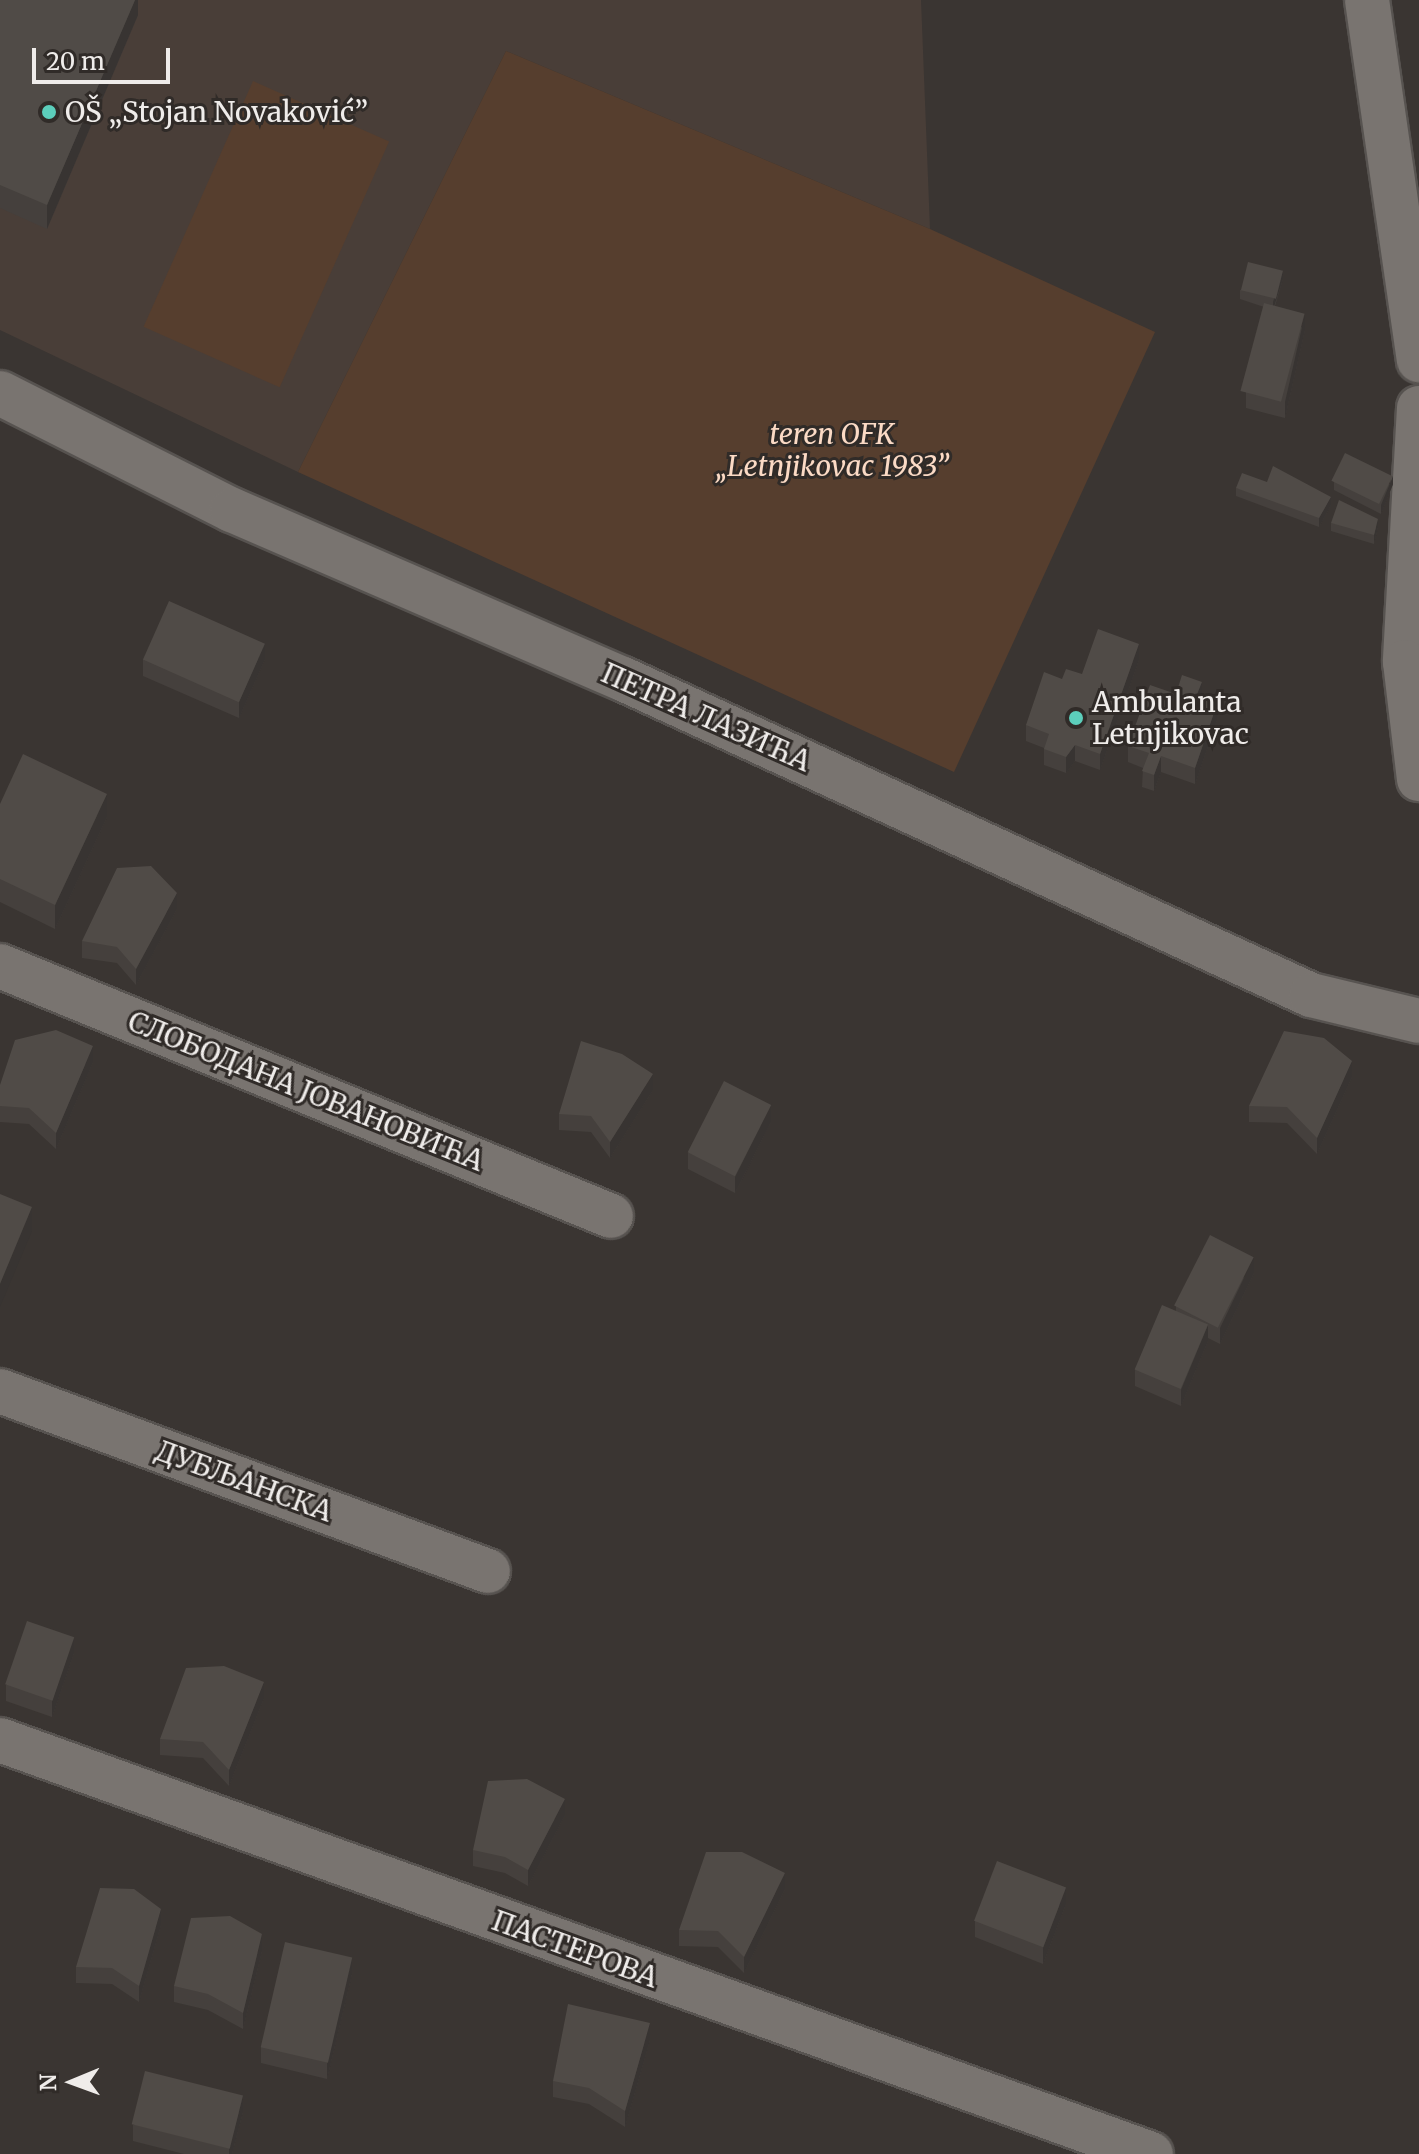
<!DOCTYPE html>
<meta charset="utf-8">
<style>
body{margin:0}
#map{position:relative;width:1419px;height:2154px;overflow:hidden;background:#3a3532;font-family:Merriweather,serif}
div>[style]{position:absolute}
.built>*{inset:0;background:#493e38}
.green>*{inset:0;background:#563e2e;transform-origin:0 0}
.roads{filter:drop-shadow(2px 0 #575350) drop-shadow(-2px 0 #575350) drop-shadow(0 2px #575350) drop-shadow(0 -2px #575350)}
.street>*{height:44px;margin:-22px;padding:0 22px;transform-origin:22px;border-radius:22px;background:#797470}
.wall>*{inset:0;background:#45403d}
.shaded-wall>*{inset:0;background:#383432}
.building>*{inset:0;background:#504b47;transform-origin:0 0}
.dots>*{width:22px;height:22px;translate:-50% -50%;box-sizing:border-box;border:4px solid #302b28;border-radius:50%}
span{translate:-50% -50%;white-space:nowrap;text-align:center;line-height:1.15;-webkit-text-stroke:6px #302b28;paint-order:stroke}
.poi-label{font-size:28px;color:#efecea}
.left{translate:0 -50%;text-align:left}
.park-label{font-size:28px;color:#fbdac5;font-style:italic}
.street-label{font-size:28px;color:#efecea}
.north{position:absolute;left:32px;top:2042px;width:80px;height:80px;-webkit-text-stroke:6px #302b28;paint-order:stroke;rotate:269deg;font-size:22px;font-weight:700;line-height:32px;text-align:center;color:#efecea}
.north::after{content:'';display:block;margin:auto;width:28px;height:36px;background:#efecea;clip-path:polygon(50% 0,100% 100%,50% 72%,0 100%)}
.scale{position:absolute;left:32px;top:48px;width:138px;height:36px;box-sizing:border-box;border:4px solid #efecea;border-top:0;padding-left:10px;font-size:24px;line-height:28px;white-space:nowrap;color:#efecea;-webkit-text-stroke:6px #302b28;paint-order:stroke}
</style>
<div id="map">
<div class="built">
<i style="clip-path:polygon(0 0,921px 0,930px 229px,506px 51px,298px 472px,0 330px)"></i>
</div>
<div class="green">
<i style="clip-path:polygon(506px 51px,930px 229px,1155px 332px,954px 772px,298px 472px)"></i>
<i style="left:253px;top:81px;width:149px;height:269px;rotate:24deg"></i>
</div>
<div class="roads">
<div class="street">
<i style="left:1367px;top:0;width:364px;rotate:81.8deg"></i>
<i style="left:0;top:393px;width:260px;rotate:26.8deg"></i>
<i style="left:232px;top:510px;width:426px;rotate:23.4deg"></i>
<i style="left:623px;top:679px;width:757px;rotate:24.67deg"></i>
<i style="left:1311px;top:995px;width:111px;rotate:13.5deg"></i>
<i style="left:1419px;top:408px;width:254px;rotate:93.2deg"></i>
<i style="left:1405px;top:662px;width:118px;rotate:83.2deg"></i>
<i style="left:0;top:966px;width:660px;rotate:22.25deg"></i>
<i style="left:0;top:1391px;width:520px;rotate:20.25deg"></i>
<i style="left:0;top:1740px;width:1223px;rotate:19.78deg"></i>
</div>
</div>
<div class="wall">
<i style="clip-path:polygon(0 0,138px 0,138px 15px,47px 229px,0 208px)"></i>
<i style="clip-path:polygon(1283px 279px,1275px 306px,1305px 330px,1285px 418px,1246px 408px,1246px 392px,1264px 307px,1240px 299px,1240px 290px)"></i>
<i style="clip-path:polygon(1334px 482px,1393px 484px,1381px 514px,1334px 490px)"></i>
<i style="clip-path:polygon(1236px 488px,1331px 505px,1319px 527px,1236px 496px)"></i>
<i style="clip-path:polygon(1331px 523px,1378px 527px,1374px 544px,1331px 531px)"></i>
<i style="clip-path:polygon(143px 659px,265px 659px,239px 718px,143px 676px)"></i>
<i style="clip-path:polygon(1139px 660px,1100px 770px,1075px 761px,1066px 773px,1044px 765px,1044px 748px,1026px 741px,1026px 725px,1062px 679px)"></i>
<i style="clip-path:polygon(1176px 694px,1201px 699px,1217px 720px,1195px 784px,1161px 772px,1154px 791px,1142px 787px,1143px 768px,1128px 762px,1128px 746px)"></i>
<i style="clip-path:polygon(0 804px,107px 817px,55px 929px,0 902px)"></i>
<i style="clip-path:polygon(177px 909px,136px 985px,117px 963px,82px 958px,82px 941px)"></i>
<i style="clip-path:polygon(93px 1062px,56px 1149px,29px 1124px,0 1122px,0 1085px)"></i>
<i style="clip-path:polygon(1352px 1077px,1317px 1154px,1287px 1123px,1249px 1122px,1249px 1106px)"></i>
<i style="clip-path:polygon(653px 1090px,610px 1158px,591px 1132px,559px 1130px,559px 1114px)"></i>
<i style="clip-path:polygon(771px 1122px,735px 1193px,688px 1169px,688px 1153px)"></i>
<i style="clip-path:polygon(1254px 1273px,1220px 1344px,1208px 1338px,1208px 1341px,1181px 1406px,1135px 1386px,1135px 1370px,1176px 1311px,1176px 1306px)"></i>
<i style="clip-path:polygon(74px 1653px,52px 1717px,6px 1701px,6px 1685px)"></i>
<i style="clip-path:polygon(264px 1698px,229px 1786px,203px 1758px,160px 1755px,160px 1739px)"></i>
<i style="clip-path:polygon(565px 1815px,528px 1886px,505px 1873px,473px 1866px,473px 1850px)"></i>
<i style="clip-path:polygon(785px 1889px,744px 1973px,718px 1947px,679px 1946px,679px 1930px)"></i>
<i style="clip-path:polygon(1066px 1904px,1043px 1964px,975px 1937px,975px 1921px)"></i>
<i style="clip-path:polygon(161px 1925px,139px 2002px,112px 1984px,76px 1983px,76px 1967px)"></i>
<i style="clip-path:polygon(262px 1951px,243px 2029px,208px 2010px,174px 2002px,174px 1986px)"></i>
<i style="clip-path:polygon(352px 1974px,327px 2079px,261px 2063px,261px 2047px)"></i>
<i style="clip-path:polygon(650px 2040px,625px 2127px,589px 2104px,553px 2097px,553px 2081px)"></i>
<i style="clip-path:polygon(243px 2112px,232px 2154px,184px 2154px,133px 2141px,133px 2125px)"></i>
</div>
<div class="shaded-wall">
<i style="clip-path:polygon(135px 0,138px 0,138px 15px,47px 229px,47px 205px)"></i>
<i style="clip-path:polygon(1283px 271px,1283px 279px,1273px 310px,1273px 302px)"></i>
<i style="clip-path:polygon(1305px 314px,1305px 330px,1285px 418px,1285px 402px)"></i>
<i style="clip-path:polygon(1393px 476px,1393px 484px,1381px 514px,1381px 505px)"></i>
<i style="clip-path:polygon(1331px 497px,1331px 505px,1319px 527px,1319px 518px)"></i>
<i style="clip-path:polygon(1378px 519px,1378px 527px,1374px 544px,1374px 535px)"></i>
<i style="clip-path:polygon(265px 643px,265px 659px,239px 718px,239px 702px)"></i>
<i style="clip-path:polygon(1139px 644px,1139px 660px,1100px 770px,1100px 754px)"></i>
<i style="clip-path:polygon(1202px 682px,1202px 698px,1196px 697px)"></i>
<i style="clip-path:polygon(1217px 704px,1217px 720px,1195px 784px,1195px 768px)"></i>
<i style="clip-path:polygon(1075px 745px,1075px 761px,1066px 773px,1066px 757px)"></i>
<i style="clip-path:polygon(1161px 756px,1161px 772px,1154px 791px,1154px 775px)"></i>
<i style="clip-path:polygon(107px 794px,107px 817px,55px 929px,55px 905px)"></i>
<i style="clip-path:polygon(177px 893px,177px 909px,136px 985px,136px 969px)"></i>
<i style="clip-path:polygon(93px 1046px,93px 1062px,56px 1149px,56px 1133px)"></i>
<i style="clip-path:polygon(1352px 1061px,1352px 1077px,1317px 1154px,1317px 1138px)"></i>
<i style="clip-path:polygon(653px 1074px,653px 1090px,610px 1158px,610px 1142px)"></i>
<i style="clip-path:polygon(771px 1105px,771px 1122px,735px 1193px,735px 1177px)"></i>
<i style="clip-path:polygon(32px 1207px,32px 1231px,0 1307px,0 1284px)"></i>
<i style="clip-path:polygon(1254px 1257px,1254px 1273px,1220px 1344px,1220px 1328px)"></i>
<i style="clip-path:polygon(1208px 1325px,1208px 1341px,1181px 1406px,1181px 1390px)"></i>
<i style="clip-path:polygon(74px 1637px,74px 1653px,52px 1717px,52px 1701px)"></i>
<i style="clip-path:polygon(264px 1682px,264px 1698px,229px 1786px,229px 1770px)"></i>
<i style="clip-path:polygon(565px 1799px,565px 1815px,528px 1886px,528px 1870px)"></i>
<i style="clip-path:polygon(785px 1873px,785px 1889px,744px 1973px,744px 1957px)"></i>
<i style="clip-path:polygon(1066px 1888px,1066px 1904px,1043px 1964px,1043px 1948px)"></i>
<i style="clip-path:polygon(161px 1909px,161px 1925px,139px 2002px,139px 1986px)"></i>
<i style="clip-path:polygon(262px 1934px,262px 1951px,243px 2029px,243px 2013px)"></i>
<i style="clip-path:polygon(352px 1957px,352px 1974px,327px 2079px,327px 2063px)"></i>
<i style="clip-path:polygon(650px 2023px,650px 2040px,625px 2127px,625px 2111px)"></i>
<i style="clip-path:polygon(243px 2096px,243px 2112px,232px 2154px,229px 2154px,229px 2149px)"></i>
</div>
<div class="building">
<i style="clip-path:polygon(0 0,135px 0,47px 205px,0 185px)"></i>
<i style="left:1248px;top:262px;width:36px;height:29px;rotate:14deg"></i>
<i style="left:1264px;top:303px;width:42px;height:91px;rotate:15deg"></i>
<i style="left:1345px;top:453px;width:53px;height:31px;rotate:26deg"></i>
<i style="clip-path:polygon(1273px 466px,1331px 497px,1319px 518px,1236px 488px,1242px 473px,1267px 482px)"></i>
<i style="clip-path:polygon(1339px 500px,1378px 519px,1374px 535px,1331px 523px)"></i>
<i style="left:169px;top:601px;width:105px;height:64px;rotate:24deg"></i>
<i style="clip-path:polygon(1098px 629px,1139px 644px,1100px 754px,1075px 745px,1066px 757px,1044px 749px,1049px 734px,1026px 725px,1044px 672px,1062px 679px,1066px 669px,1082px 674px)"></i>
<i style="clip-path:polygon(1182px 675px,1202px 682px,1196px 697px,1217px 704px,1195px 768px,1161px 756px,1154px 775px,1142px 771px,1149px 753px,1128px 746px,1150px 685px,1176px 694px)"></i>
<i style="clip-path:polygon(23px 754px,107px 794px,55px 905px,0 879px,0 804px)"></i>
<i style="clip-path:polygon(151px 866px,177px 893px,136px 969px,117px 947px,82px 941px,117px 868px)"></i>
<i style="clip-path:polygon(56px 1030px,93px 1046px,56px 1133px,29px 1108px,0 1106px,0 1085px,15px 1040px)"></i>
<i style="clip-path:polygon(1284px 1031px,1324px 1038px,1352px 1061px,1317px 1138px,1287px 1107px,1249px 1106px)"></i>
<i style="clip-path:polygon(581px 1041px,622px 1054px,653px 1074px,610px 1142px,591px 1116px,559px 1114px)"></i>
<i style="left:724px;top:1081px;width:53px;height:80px;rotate:27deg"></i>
<i style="clip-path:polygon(0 1194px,32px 1207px,0 1284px)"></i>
<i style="left:1210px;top:1235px;width:49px;height:79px;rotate:27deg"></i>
<i style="left:1162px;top:1305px;width:50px;height:70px;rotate:23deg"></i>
<i style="left:27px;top:1621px;width:50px;height:67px;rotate:19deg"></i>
<i style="clip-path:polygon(224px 1666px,264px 1682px,229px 1770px,203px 1742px,160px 1739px,186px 1668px)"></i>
<i style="clip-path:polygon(527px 1779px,565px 1799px,528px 1870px,505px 1857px,473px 1850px,488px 1781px)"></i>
<i style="clip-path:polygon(706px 1852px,742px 1852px,785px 1873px,744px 1957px,718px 1931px,679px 1930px)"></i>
<i style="left:997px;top:1861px;width:74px;height:64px;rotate:21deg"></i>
<i style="clip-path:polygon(100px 1888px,134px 1889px,161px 1909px,139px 1986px,112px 1968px,76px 1967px)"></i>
<i style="clip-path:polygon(230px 1916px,262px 1934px,243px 2013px,208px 1994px,174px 1986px,191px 1918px)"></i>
<i style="left:285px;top:1942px;width:69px;height:108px;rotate:13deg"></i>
<i style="clip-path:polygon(568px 2004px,650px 2023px,625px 2111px,589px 2088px,553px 2081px)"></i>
<i style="left:145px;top:2071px;width:101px;height:55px;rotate:14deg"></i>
</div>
<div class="dots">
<i style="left:49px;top:112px;background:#5ccebb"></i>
<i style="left:1076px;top:718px;background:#5ccebb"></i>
</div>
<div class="poi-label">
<span class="left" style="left:65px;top:112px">OŠ „Stojan Novaković”</span>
<span class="left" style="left:1092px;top:718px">Ambulanta<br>Letnjikovac</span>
</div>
<div class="park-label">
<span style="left:832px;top:450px">teren OFK<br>„Letnjikovac 1983”</span>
</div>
<div class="street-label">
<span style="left:706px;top:717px;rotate:24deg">ПЕТРА ЛАЗИЋА</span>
<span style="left:306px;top:1091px;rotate:22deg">СЛОБОДАНА ЈОВАНОВИЋА</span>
<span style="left:244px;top:1481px;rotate:20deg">ДУБЉАНСКА</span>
<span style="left:575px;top:1949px;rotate:20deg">ПАСТЕРОВА</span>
</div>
<div class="north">N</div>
<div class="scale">20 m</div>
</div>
